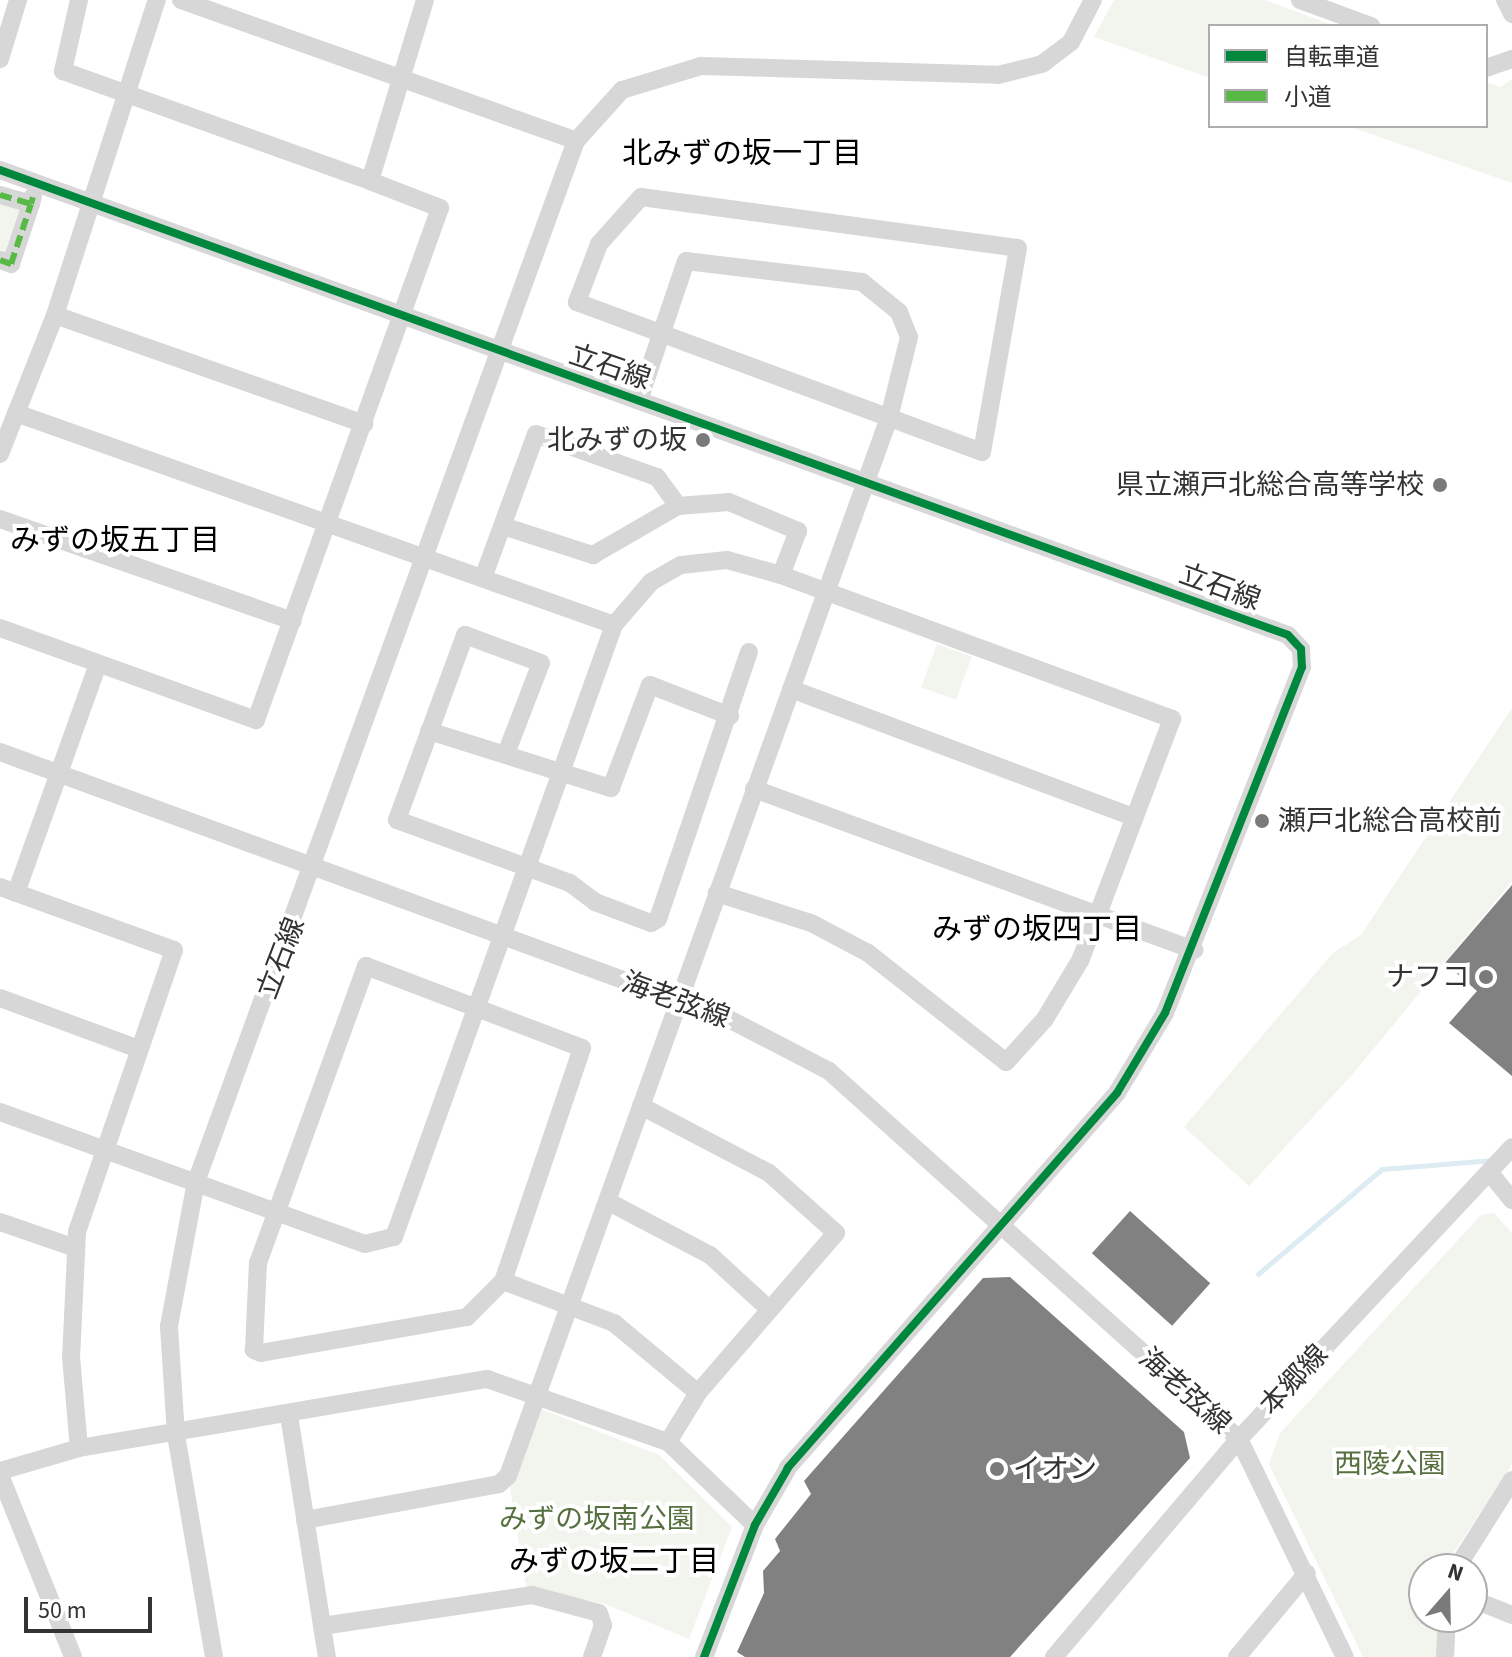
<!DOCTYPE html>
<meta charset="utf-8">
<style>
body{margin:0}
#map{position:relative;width:1512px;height:1657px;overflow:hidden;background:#fff;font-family:"Source Sans 3","Noto Sans JP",sans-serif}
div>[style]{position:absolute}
.green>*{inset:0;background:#f1f5ed;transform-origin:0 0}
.stream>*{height:5px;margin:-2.5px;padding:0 2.5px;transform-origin:2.5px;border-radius:2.5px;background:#ddebf3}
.building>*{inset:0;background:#818181;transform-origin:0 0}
.minor>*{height:18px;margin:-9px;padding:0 9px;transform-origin:9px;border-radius:9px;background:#d7d7d7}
.quiet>*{height:6px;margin-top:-3px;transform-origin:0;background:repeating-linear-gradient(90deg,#58b947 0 12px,transparent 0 18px)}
.cycleway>*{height:8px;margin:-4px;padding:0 4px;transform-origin:4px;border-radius:4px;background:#00873e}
.dots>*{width:22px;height:22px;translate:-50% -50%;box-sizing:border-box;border:4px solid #fff;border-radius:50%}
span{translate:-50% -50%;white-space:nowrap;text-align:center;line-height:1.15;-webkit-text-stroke:8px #fff;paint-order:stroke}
.street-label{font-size:28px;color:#333}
.poi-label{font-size:28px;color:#333}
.right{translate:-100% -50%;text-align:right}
.left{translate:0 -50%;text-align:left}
.park-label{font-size:28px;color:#56703f}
.neighbourhood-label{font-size:30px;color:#000}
.legend{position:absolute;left:1208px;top:24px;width:280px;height:104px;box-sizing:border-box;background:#fff;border:2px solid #adadad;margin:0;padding:10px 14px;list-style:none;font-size:24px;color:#333}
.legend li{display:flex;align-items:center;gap:16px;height:40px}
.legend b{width:40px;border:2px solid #adadad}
.north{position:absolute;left:1408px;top:1553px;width:80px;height:80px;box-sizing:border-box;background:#fff;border:2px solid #adadad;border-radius:50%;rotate:20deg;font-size:22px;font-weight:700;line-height:32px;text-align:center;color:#333}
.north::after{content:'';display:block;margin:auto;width:28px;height:36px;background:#7a7a7a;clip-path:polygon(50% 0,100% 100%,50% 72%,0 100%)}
.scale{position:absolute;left:24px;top:1597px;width:128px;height:36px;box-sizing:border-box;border:4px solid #333;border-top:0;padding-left:10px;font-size:24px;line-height:28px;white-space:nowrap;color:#333;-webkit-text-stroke:6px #fff;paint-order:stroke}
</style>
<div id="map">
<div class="green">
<i style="clip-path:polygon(1114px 0,1265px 0,1335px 26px,1210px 26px,1210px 78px,1094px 37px)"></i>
<i style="clip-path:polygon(1512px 79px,1512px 183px,1348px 126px,1486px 126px,1486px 82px,1500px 87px)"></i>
<i style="clip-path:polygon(0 198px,26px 204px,5px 257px,0 255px)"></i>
<i style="left:937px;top:644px;width:37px;height:46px;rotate:20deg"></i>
<i style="clip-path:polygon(1512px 708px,1512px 881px,1351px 1076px,1249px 1186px,1184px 1127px,1333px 953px,1361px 935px)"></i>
<i style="clip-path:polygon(1494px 1213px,1512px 1233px,1512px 1464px,1443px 1569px,1424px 1569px,1424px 1617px,1440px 1617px,1437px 1657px,1363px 1657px,1269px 1464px,1280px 1433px,1481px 1215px)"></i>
<i style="clip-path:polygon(541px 1409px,659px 1455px,732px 1527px,689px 1639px,605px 1604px,526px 1588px,510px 1488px)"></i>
</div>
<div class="stream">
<i style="left:1258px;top:1274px;width:162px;rotate:-40.3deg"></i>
<i style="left:1382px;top:1169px;width:111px;rotate:-4.6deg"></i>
</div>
<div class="building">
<i style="clip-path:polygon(1512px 885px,1512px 1076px,1449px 1023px,1477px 991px,1445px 963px)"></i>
<i style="left:1130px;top:1211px;width:108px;height:57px;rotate:42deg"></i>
<i style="clip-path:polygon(1010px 1277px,1184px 1432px,1190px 1458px,1010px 1657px,745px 1657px,737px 1652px,764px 1593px,763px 1571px,780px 1551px,775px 1539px,811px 1494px,804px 1481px,983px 1278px)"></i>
</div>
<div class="minor">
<i style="left:79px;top:0;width:73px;rotate:102.7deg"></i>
<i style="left:63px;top:71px;width:326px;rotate:19.7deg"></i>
<i style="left:181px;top:0;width:419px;rotate:19.6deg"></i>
<i style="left:1300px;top:0;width:76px;rotate:20.1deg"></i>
<i style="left:1505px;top:0;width:16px;rotate:63deg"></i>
<i style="left:0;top:59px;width:62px;rotate:-73deg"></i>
<i style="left:1486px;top:68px;width:28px;rotate:-19deg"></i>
<i style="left:0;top:170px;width:1369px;rotate:19.85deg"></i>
<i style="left:1288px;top:635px;width:19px;rotate:47deg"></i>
<i style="left:1301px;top:649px;width:18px;rotate:87deg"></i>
<i style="left:1302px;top:667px;width:372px;rotate:111.6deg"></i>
<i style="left:1165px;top:1013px;width:93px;rotate:121deg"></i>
<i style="left:1117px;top:1093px;width:499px;rotate:131.3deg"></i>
<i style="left:788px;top:1468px;width:66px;rotate:120.1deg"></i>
<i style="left:755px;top:1525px;width:142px;rotate:111.1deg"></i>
<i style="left:0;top:195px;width:32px;rotate:16deg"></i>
<i style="left:31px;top:204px;width:8px;rotate:-76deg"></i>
<i style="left:641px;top:197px;width:380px;rotate:7.7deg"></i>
<i style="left:1018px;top:248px;width:207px;rotate:100deg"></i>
<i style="left:982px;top:452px;width:432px;rotate:-159.7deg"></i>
<i style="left:577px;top:302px;width:62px;rotate:-69.2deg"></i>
<i style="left:599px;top:244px;width:63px;rotate:-48.2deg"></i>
<i style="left:0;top:260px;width:12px;rotate:20deg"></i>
<i style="left:11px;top:264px;width:63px;rotate:-71.6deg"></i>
<i style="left:55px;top:315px;width:328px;rotate:19.4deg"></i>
<i style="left:16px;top:413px;width:634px;rotate:19.52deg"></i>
<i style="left:0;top:454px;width:149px;rotate:-68.4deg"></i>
<i style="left:55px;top:315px;width:331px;rotate:-72.1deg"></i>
<i style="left:0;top:519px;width:310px;rotate:19.2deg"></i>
<i style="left:503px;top:526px;width:95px;rotate:17.9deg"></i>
<i style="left:593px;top:555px;width:98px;rotate:-30deg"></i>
<i style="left:678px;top:506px;width:51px;rotate:-4.5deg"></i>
<i style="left:729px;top:502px;width:75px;rotate:22.8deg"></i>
<i style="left:798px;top:531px;width:47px;rotate:111.1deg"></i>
<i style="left:483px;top:578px;width:153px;rotate:-69.8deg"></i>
<i style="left:536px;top:434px;width:128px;rotate:19.6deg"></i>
<i style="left:657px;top:477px;width:36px;rotate:54deg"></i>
<i style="left:0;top:628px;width:272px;rotate:19.8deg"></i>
<i style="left:256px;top:720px;width:544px;rotate:-70.23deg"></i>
<i style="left:440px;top:208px;width:75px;rotate:-158.9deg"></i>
<i style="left:370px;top:181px;width:189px;rotate:-73.1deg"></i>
<i style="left:791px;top:689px;width:365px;rotate:20.5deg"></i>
<i style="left:429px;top:731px;width:191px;rotate:17.4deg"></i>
<i style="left:611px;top:788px;width:110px;rotate:-69.3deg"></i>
<i style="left:650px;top:685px;width:86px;rotate:21.2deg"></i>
<i style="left:507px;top:751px;width:94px;rotate:-68.9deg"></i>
<i style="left:541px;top:663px;width:81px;rotate:-159.8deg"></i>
<i style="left:465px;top:635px;width:197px;rotate:110.2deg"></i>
<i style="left:397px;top:820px;width:184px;rotate:20deg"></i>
<i style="left:570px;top:883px;width:31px;rotate:37deg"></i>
<i style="left:595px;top:902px;width:60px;rotate:20.6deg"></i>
<i style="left:651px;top:923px;width:8px;rotate:-30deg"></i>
<i style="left:658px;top:919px;width:282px;rotate:-71.2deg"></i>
<i style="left:0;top:752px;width:774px;rotate:20.1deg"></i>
<i style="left:727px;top:1018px;width:115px;rotate:27.5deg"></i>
<i style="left:829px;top:1071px;width:551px;rotate:41.91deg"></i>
<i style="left:1239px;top:1439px;width:242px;rotate:64.1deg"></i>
<i style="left:754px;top:789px;width:469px;rotate:20.1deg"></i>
<i style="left:0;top:887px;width:185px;rotate:19.9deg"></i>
<i style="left:174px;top:950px;width:298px;rotate:109deg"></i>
<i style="left:77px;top:1232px;width:125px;rotate:92.7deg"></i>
<i style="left:71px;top:1357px;width:91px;rotate:85deg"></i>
<i style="left:16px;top:893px;width:243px;rotate:-70.3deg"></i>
<i style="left:366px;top:966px;width:231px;rotate:20.8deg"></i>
<i style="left:582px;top:1048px;width:246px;rotate:108.7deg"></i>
<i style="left:503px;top:1281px;width:51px;rotate:135deg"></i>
<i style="left:467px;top:1317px;width:209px;rotate:170.1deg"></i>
<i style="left:261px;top:1353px;width:8px;rotate:-157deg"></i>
<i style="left:254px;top:1350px;width:87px;rotate:-87.4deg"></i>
<i style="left:258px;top:1263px;width:316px;rotate:-70deg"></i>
<i style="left:0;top:998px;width:145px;rotate:20.2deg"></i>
<i style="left:641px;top:1106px;width:144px;rotate:27.6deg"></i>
<i style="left:769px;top:1173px;width:90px;rotate:41.8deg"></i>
<i style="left:836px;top:1233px;width:211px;rotate:130.8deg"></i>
<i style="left:698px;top:1393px;width:57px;rotate:121.5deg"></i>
<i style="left:0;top:1112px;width:388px;rotate:19.9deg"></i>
<i style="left:365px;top:1244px;width:30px;rotate:-14deg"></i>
<i style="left:394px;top:1237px;width:650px;rotate:-70.23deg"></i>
<i style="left:614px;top:625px;width:57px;rotate:-49.3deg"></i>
<i style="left:651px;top:582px;width:34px;rotate:-30deg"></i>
<i style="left:681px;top:565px;width:46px;rotate:-6.2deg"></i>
<i style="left:727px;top:560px;width:56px;rotate:15.5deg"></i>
<i style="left:781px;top:575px;width:417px;rotate:20.2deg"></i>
<i style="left:1172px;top:719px;width:257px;rotate:110.8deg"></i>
<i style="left:1081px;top:959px;width:70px;rotate:121deg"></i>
<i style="left:1045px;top:1019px;width:58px;rotate:132.2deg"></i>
<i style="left:1006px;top:1062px;width:176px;rotate:-141.7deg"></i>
<i style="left:868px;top:953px;width:64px;rotate:-152.2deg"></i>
<i style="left:811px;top:923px;width:99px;rotate:-162.3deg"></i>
<i style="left:1490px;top:1173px;width:35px;rotate:51deg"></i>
<i style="left:607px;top:1201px;width:116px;rotate:27.7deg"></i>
<i style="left:710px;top:1255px;width:80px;rotate:42.5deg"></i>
<i style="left:0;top:1222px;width:79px;rotate:19.1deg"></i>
<i style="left:503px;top:1281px;width:119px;rotate:20.7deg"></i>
<i style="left:614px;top:1323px;width:109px;rotate:39.8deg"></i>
<i style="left:289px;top:1415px;width:245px;rotate:81.1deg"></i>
<i style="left:0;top:1471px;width:82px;rotate:-16.2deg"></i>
<i style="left:79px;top:1448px;width:414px;rotate:-9.6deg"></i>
<i style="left:487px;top:1379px;width:192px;rotate:19.2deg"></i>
<i style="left:668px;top:1442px;width:120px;rotate:43.7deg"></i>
<i style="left:0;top:1475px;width:196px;rotate:68.1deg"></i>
<i style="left:305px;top:1520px;width:197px;rotate:-10.5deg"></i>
<i style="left:499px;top:1484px;width:12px;rotate:-42deg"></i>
<i style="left:508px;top:1476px;width:1125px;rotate:-70.2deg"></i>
<i style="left:889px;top:418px;width:83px;rotate:-76.1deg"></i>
<i style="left:909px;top:337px;width:27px;rotate:-112deg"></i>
<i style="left:899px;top:312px;width:48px;rotate:-141deg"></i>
<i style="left:862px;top:282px;width:177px;rotate:-173.2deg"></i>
<i style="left:686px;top:261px;width:147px;rotate:108.7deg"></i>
<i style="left:1456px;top:1569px;width:105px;rotate:-57.8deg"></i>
<i style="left:1472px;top:1599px;width:43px;rotate:21.8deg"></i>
<i style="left:322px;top:1626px;width:212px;rotate:-8.4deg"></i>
<i style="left:532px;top:1595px;width:69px;rotate:15deg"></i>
<i style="left:599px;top:1613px;width:13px;rotate:72deg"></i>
<i style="left:603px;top:1625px;width:34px;rotate:109deg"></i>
<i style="left:214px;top:1657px;width:225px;rotate:-99.7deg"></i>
<i style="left:176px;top:1435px;width:109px;rotate:-93.7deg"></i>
<i style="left:169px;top:1326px;width:147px;rotate:-79.4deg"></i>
<i style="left:196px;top:1182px;width:1108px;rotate:-69.95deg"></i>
<i style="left:576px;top:141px;width:69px;rotate:-48deg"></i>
<i style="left:622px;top:90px;width:83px;rotate:-16.9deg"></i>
<i style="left:701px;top:66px;width:297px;rotate:1.7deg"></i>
<i style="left:998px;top:75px;width:45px;rotate:-14deg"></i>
<i style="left:1042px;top:64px;width:36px;rotate:-37deg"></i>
<i style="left:1071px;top:42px;width:47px;rotate:-62.4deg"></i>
<i style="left:1054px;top:1657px;width:286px;rotate:-49.7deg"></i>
<i style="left:1239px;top:1439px;width:400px;rotate:-46.9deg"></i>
<i style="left:1237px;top:1657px;width:109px;rotate:-50.2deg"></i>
<i style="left:1445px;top:1657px;width:40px;rotate:-87.1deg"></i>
</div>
<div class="quiet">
<i style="left:0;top:195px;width:32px;rotate:16deg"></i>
<i style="left:31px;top:204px;width:7px;rotate:-74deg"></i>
<i style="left:0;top:260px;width:12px;rotate:20deg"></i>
<i style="left:11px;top:264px;width:63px;rotate:-71.6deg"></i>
</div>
<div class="cycleway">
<i style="left:0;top:170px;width:1369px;rotate:19.85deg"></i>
<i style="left:1288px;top:635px;width:19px;rotate:47deg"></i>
<i style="left:1301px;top:649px;width:18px;rotate:87deg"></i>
<i style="left:1302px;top:667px;width:372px;rotate:111.6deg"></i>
<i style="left:1165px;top:1013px;width:93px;rotate:121deg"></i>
<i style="left:1117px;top:1093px;width:499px;rotate:131.3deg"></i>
<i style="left:788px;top:1468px;width:66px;rotate:120.1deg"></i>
<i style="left:755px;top:1525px;width:142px;rotate:111.1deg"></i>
</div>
<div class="dots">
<i style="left:703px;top:440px;background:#7a7a7a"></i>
<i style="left:1440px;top:485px;background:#7a7a7a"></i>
<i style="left:1262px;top:821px;background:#7a7a7a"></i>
<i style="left:1486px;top:977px;background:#7a7a7a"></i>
<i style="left:997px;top:1469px;background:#7a7a7a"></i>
</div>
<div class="street-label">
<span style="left:610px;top:367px;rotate:19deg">立石線</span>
<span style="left:1220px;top:587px;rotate:20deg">立石線</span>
<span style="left:281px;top:958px;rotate:-69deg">立石線</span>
<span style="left:676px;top:1000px;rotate:20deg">海老弦線</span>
<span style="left:1294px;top:1380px;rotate:-47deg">本郷線</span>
<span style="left:1185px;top:1391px;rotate:42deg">海老弦線</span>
</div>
<div class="poi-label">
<span class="right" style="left:687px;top:440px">北みずの坂</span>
<span class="right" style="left:1424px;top:485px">県立瀬戸北総合高等学校</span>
<span class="left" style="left:1278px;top:821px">瀬戸北総合高校前</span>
<span class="right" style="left:1470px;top:977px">ナフコ</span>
<span class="left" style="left:1013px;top:1469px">イオン</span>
</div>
<div class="park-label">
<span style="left:1390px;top:1464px">西陵公園</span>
<span style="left:597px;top:1519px">みずの坂南公園</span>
</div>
<div class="neighbourhood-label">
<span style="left:742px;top:154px">北みずの坂一丁目</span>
<span style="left:115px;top:541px">みずの坂五丁目</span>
<span style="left:1037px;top:930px">みずの坂四丁目</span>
<span style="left:614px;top:1562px">みずの坂二丁目</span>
</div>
<ul class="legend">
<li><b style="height:10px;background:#00873e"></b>自転車道</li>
<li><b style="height:10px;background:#58b947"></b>小道</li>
</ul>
<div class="north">N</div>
<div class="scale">50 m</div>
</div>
